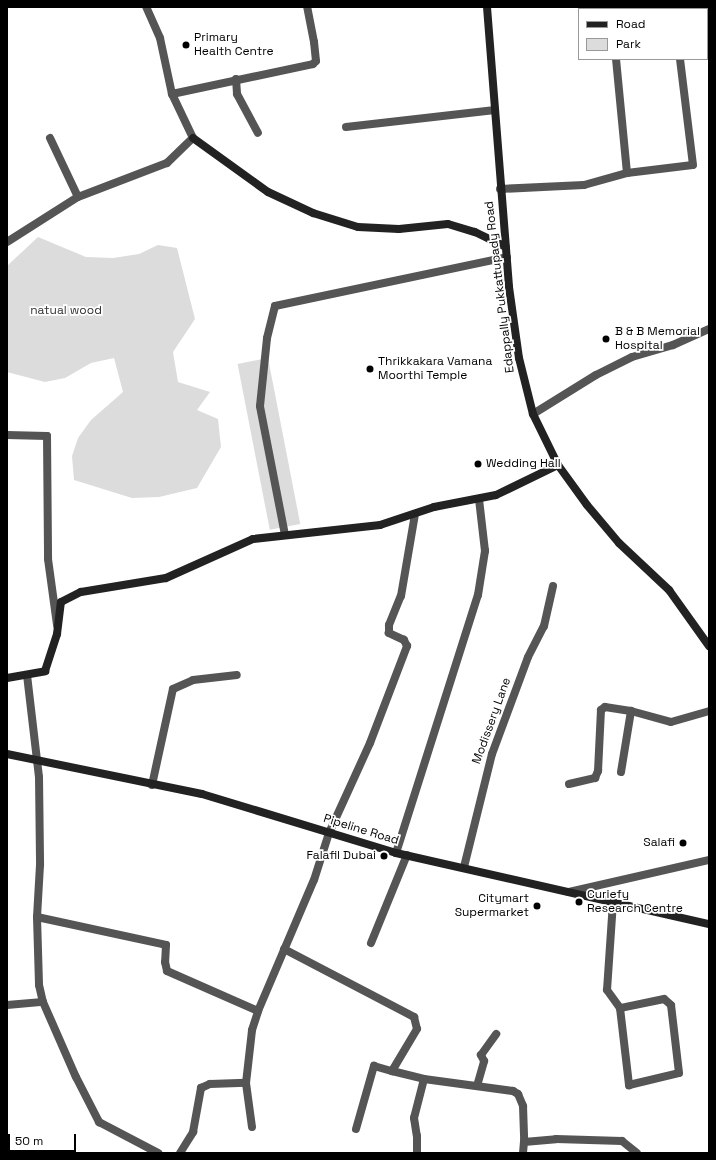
<!DOCTYPE html>
<style>
body{margin:0}
#map{position:relative;width:716px;height:1160px;overflow:hidden;background:#fff;font-family:"Space Grotesk",sans-serif}
div>[style]{position:absolute}
.green>*{inset:0;background:#dcdcdc;transform-origin:0 0}
.street>*{height:8px;margin:-4px;padding:0 4px;transform-origin:4px;border-radius:4px;background:#555}
.secondary>*{height:8px;margin:-4px;padding:0 4px;transform-origin:4px;border-radius:4px;background:#222}
.dots>*{width:11px;height:11px;translate:-50% -50%;box-sizing:border-box;border:2px solid #fff;border-radius:50%}
span{translate:-50% -50%;white-space:nowrap;text-align:center;line-height:1.15;-webkit-text-stroke:3.5px #fff;paint-order:stroke}
.poi-label{font-size:12px;color:#000}
.left{translate:0 -50%;text-align:left}
.right{translate:-100% -50%;text-align:right}
.street-label{font-size:12px;color:#000}
.park-label{font-size:12px;color:#333}
.frame{position:absolute;inset:0;border:8px solid #000;pointer-events:none}
.legend{position:absolute;left:578px;top:8px;width:130px;height:52px;box-sizing:border-box;background:#fff;border:1px solid #999;margin:0;padding:5px 7px;list-style:none;font-size:12px;color:#000}
.legend li{display:flex;align-items:center;gap:8px;height:20px}
.legend b{width:20px;border:1px solid #999}
.scale{position:absolute;left:8px;top:1134px;width:68px;height:18px;box-sizing:border-box;border:2px solid #000;border-top:0;padding-left:5px;font-size:12px;line-height:14px;white-space:nowrap;color:#000;-webkit-text-stroke:3px #fff;paint-order:stroke}
</style>
<div id="map">
<div class="green">
<i style="clip-path:polygon(38px 237px,86px 257px,113px 258px,139px 254px,158px 245px,177px 248px,195px 319px,173px 352px,178px 382px,210px 392px,197px 410px,218px 419px,221px 447px,197px 488px,159px 497px,132px 498px,74px 480px,72px 456px,78px 438px,91px 420px,123px 392px,114px 358px,91px 363px,65px 378px,45px 382px,7px 372px,7px 266px)"></i>
<i style="left:268px;top:358px;width:169px;height:31px;rotate:79deg"></i>
</div>
<div class="street">
<i style="left:610px;top:7px;width:2px;rotate:90deg"></i>
<i style="left:674px;top:7px;width:2px;rotate:90deg"></i>
<i style="left:236px;top:79px;width:15px;rotate:86deg"></i>
<i style="left:237px;top:94px;width:44px;rotate:61.7deg"></i>
<i style="left:172px;top:94px;width:144px;rotate:-12deg"></i>
<i style="left:313px;top:64px;width:4px;rotate:-45deg"></i>
<i style="left:316px;top:61px;width:19px;rotate:-96deg"></i>
<i style="left:314px;top:42px;width:36px;rotate:-101deg"></i>
<i style="left:346px;top:127px;width:150px;rotate:-6.5deg"></i>
<i style="left:50px;top:138px;width:65px;rotate:64.6deg"></i>
<i style="left:627px;top:173px;width:66px;rotate:-6.9deg"></i>
<i style="left:693px;top:165px;width:107px;rotate:-97deg"></i>
<i style="left:500px;top:189px;width:84px;rotate:-2.7deg"></i>
<i style="left:584px;top:185px;width:45px;rotate:-15.6deg"></i>
<i style="left:627px;top:173px;width:115px;rotate:-95.5deg"></i>
<i style="left:7px;top:242px;width:84px;rotate:-32.4deg"></i>
<i style="left:78px;top:197px;width:95px;rotate:-20.9deg"></i>
<i style="left:167px;top:163px;width:36px;rotate:-44deg"></i>
<i style="left:193px;top:138px;width:49px;rotate:-115.5deg"></i>
<i style="left:172px;top:94px;width:57px;rotate:-102.1deg"></i>
<i style="left:160px;top:38px;width:34px;rotate:-114deg"></i>
<i style="left:533px;top:414px;width:74px;rotate:-31.8deg"></i>
<i style="left:596px;top:375px;width:40px;rotate:-26.6deg"></i>
<i style="left:632px;top:357px;width:43px;rotate:-16.3deg"></i>
<i style="left:673px;top:345px;width:39px;rotate:-24deg"></i>
<i style="left:7px;top:435px;width:40px;rotate:1.4deg"></i>
<i style="left:47px;top:436px;width:123px;rotate:89.5deg"></i>
<i style="left:48px;top:559px;width:67px;rotate:82.2deg"></i>
<i style="left:285px;top:535px;width:131px;rotate:-101deg"></i>
<i style="left:260px;top:406px;width:68px;rotate:-84.1deg"></i>
<i style="left:267px;top:338px;width:33px;rotate:-76deg"></i>
<i style="left:275px;top:306px;width:237px;rotate:-11.9deg"></i>
<i style="left:27px;top:675px;width:103px;rotate:83.3deg"></i>
<i style="left:39px;top:777px;width:88px;rotate:89.3deg"></i>
<i style="left:40px;top:865px;width:52px;rotate:93.3deg"></i>
<i style="left:37px;top:917px;width:68px;rotate:88.3deg"></i>
<i style="left:39px;top:985px;width:17px;rotate:77deg"></i>
<i style="left:43px;top:1002px;width:82px;rotate:66.3deg"></i>
<i style="left:76px;top:1077px;width:51px;rotate:62.9deg"></i>
<i style="left:99px;top:1122px;width:67px;rotate:27.7deg"></i>
<i style="left:621px;top:772px;width:62px;rotate:-80.7deg"></i>
<i style="left:631px;top:711px;width:41px;rotate:15.4deg"></i>
<i style="left:671px;top:722px;width:40px;rotate:-16deg"></i>
<i style="left:569px;top:784px;width:27px;rotate:-13deg"></i>
<i style="left:595px;top:778px;width:8px;rotate:-67deg"></i>
<i style="left:598px;top:771px;width:61px;rotate:-87.2deg"></i>
<i style="left:601px;top:710px;width:5px;rotate:-37deg"></i>
<i style="left:605px;top:707px;width:26px;rotate:9deg"></i>
<i style="left:152px;top:785px;width:98px;rotate:-77.7deg"></i>
<i style="left:173px;top:689px;width:22px;rotate:-24deg"></i>
<i style="left:193px;top:680px;width:44px;rotate:-6.5deg"></i>
<i style="left:396px;top:853px;width:271px;rotate:-72.4deg"></i>
<i style="left:478px;top:595px;width:45px;rotate:-81deg"></i>
<i style="left:485px;top:551px;width:52px;rotate:-96.6deg"></i>
<i style="left:464px;top:867px;width:116px;rotate:-76.1deg"></i>
<i style="left:492px;top:754px;width:103px;rotate:-69.6deg"></i>
<i style="left:528px;top:657px;width:35px;rotate:-63deg"></i>
<i style="left:544px;top:626px;width:41px;rotate:-77.3deg"></i>
<i style="left:569px;top:892px;width:144px;rotate:-12.9deg"></i>
<i style="left:613px;top:902px;width:88px;rotate:93.9deg"></i>
<i style="left:607px;top:990px;width:22px;rotate:54deg"></i>
<i style="left:620px;top:1008px;width:78px;rotate:83.3deg"></i>
<i style="left:629px;top:1085px;width:51px;rotate:-13.5deg"></i>
<i style="left:679px;top:1073px;width:68px;rotate:-96.7deg"></i>
<i style="left:671px;top:1005px;width:9px;rotate:-139deg"></i>
<i style="left:664px;top:999px;width:45px;rotate:168.4deg"></i>
<i style="left:37px;top:917px;width:132px;rotate:12.2deg"></i>
<i style="left:166px;top:945px;width:17px;rotate:93deg"></i>
<i style="left:165px;top:962px;width:9px;rotate:77deg"></i>
<i style="left:167px;top:971px;width:99px;rotate:23.7deg"></i>
<i style="left:371px;top:943px;width:95px;rotate:-67.8deg"></i>
<i style="left:284px;top:949px;width:147px;rotate:27.6deg"></i>
<i style="left:414px;top:1017px;width:12px;rotate:76deg"></i>
<i style="left:417px;top:1029px;width:49px;rotate:120.8deg"></i>
<i style="left:392px;top:1071px;width:33px;rotate:14deg"></i>
<i style="left:424px;top:1079px;width:40px;rotate:104.4deg"></i>
<i style="left:414px;top:1118px;width:18px;rotate:81deg"></i>
<i style="left:417px;top:1136px;width:17px;rotate:90deg"></i>
<i style="left:7px;top:1005px;width:36px;rotate:-5deg"></i>
<i style="left:424px;top:1079px;width:90px;rotate:7.7deg"></i>
<i style="left:513px;top:1091px;width:6px;rotate:31deg"></i>
<i style="left:518px;top:1094px;width:13px;rotate:67deg"></i>
<i style="left:523px;top:1106px;width:36px;rotate:88deg"></i>
<i style="left:524px;top:1142px;width:32px;rotate:-5deg"></i>
<i style="left:556px;top:1139px;width:66px;rotate:1.7deg"></i>
<i style="left:622px;top:1141px;width:19px;rotate:39deg"></i>
<i style="left:477px;top:1086px;width:26px;rotate:-74deg"></i>
<i style="left:484px;top:1061px;width:7px;rotate:-117deg"></i>
<i style="left:481px;top:1055px;width:26px;rotate:-54deg"></i>
<i style="left:252px;top:1127px;width:44px;rotate:-97.8deg"></i>
<i style="left:246px;top:1083px;width:53px;rotate:-83.5deg"></i>
<i style="left:252px;top:1030px;width:20px;rotate:-72deg"></i>
<i style="left:258px;top:1011px;width:142px;rotate:-66.9deg"></i>
<i style="left:314px;top:880px;width:49px;rotate:-72.3deg"></i>
<i style="left:329px;top:833px;width:99px;rotate:-65.5deg"></i>
<i style="left:370px;top:743px;width:104px;rotate:-69.1deg"></i>
<i style="left:407px;top:646px;width:7px;rotate:-117deg"></i>
<i style="left:404px;top:640px;width:17px;rotate:-155deg"></i>
<i style="left:389px;top:633px;width:8px;rotate:-90deg"></i>
<i style="left:389px;top:625px;width:31px;rotate:-68deg"></i>
<i style="left:401px;top:596px;width:83px;rotate:-80.3deg"></i>
<i style="left:356px;top:1129px;width:66px;rotate:-74.1deg"></i>
<i style="left:374px;top:1066px;width:19px;rotate:16deg"></i>
<i style="left:180px;top:1153px;width:25px;rotate:-58deg"></i>
<i style="left:193px;top:1132px;width:45px;rotate:-79.7deg"></i>
<i style="left:201px;top:1088px;width:10px;rotate:-24deg"></i>
<i style="left:210px;top:1084px;width:36px;rotate:-2deg"></i>
<i style="left:523px;top:1153px;width:12px;rotate:-85deg"></i>
</div>
<div class="secondary">
<i style="left:487px;top:7px;width:281px;rotate:85.5deg"></i>
<i style="left:509px;top:287px;width:72px;rotate:82deg"></i>
<i style="left:519px;top:358px;width:58px;rotate:76deg"></i>
<i style="left:533px;top:414px;width:57px;rotate:63.9deg"></i>
<i style="left:558px;top:465px;width:49px;rotate:54.1deg"></i>
<i style="left:587px;top:505px;width:50px;rotate:49.9deg"></i>
<i style="left:619px;top:543px;width:69px;rotate:43.2deg"></i>
<i style="left:669px;top:590px;width:69px;rotate:54.5deg"></i>
<i style="left:193px;top:138px;width:92px;rotate:35.8deg"></i>
<i style="left:268px;top:192px;width:50px;rotate:25deg"></i>
<i style="left:313px;top:213px;width:47px;rotate:17.3deg"></i>
<i style="left:358px;top:227px;width:41px;rotate:2.8deg"></i>
<i style="left:399px;top:229px;width:49px;rotate:-5.8deg"></i>
<i style="left:448px;top:224px;width:28px;rotate:17deg"></i>
<i style="left:475px;top:232px;width:34px;rotate:26deg"></i>
<i style="left:7px;top:678px;width:39px;rotate:-10deg"></i>
<i style="left:45px;top:671px;width:39px;rotate:-72deg"></i>
<i style="left:57px;top:634px;width:32px;rotate:-83deg"></i>
<i style="left:61px;top:602px;width:22px;rotate:-27deg"></i>
<i style="left:81px;top:592px;width:86px;rotate:-9.4deg"></i>
<i style="left:166px;top:578px;width:95px;rotate:-24.1deg"></i>
<i style="left:253px;top:539px;width:128px;rotate:-6.3deg"></i>
<i style="left:380px;top:525px;width:57px;rotate:-18.4deg"></i>
<i style="left:434px;top:507px;width:63px;rotate:-11deg"></i>
<i style="left:496px;top:495px;width:69px;rotate:-25.8deg"></i>
<i style="left:7px;top:754px;width:199px;rotate:11.6deg"></i>
<i style="left:202px;top:794px;width:203px;rotate:16.9deg"></i>
<i style="left:396px;top:853px;width:321px;rotate:12.8deg"></i>
</div>
<div class="dots">
<i style="left:186px;top:45px;background:#000"></i>
<i style="left:606px;top:339px;background:#000"></i>
<i style="left:370px;top:369px;background:#000"></i>
<i style="left:478px;top:464px;background:#000"></i>
<i style="left:683px;top:843px;background:#000"></i>
<i style="left:384px;top:856px;background:#000"></i>
<i style="left:579px;top:902px;background:#000"></i>
<i style="left:537px;top:906px;background:#000"></i>
</div>
<div class="poi-label">
<span class="left" style="left:194px;top:45px">Primary<br>Health Centre</span>
<span class="left" style="left:615px;top:339px">B &amp; B Memorial<br>Hospital</span>
<span class="left" style="left:378px;top:369px">Thrikkakara Vamana<br>Moorthi Temple</span>
<span class="left" style="left:486px;top:464px">Wedding Hall</span>
<span class="right" style="left:675px;top:843px">Salafi</span>
<span class="right" style="left:376px;top:856px">Falafil Dubai</span>
<span class="left" style="left:587px;top:902px">Curiefy<br>Research Centre</span>
<span class="right" style="left:529px;top:906px">Citymart<br>Supermarket</span>
</div>
<div class="street-label">
<span style="left:500px;top:287px;rotate:-97deg">Edappally Pukkattupady Road</span>
<span style="left:492px;top:721px;rotate:-70deg">Modissery Lane</span>
<span style="left:361px;top:830px;rotate:17deg">Pipeline Road</span>
</div>
<div class="park-label">
<span style="left:66px;top:311px">natual wood</span>
</div>
<div class="frame"></div>
<ul class="legend">
<li><b style="height:5px;background:#222"></b>Road</li>
<li><b style="height:11px;background:#dcdcdc"></b>Park</li>
</ul>
<div class="scale">50 m</div>
</div>
